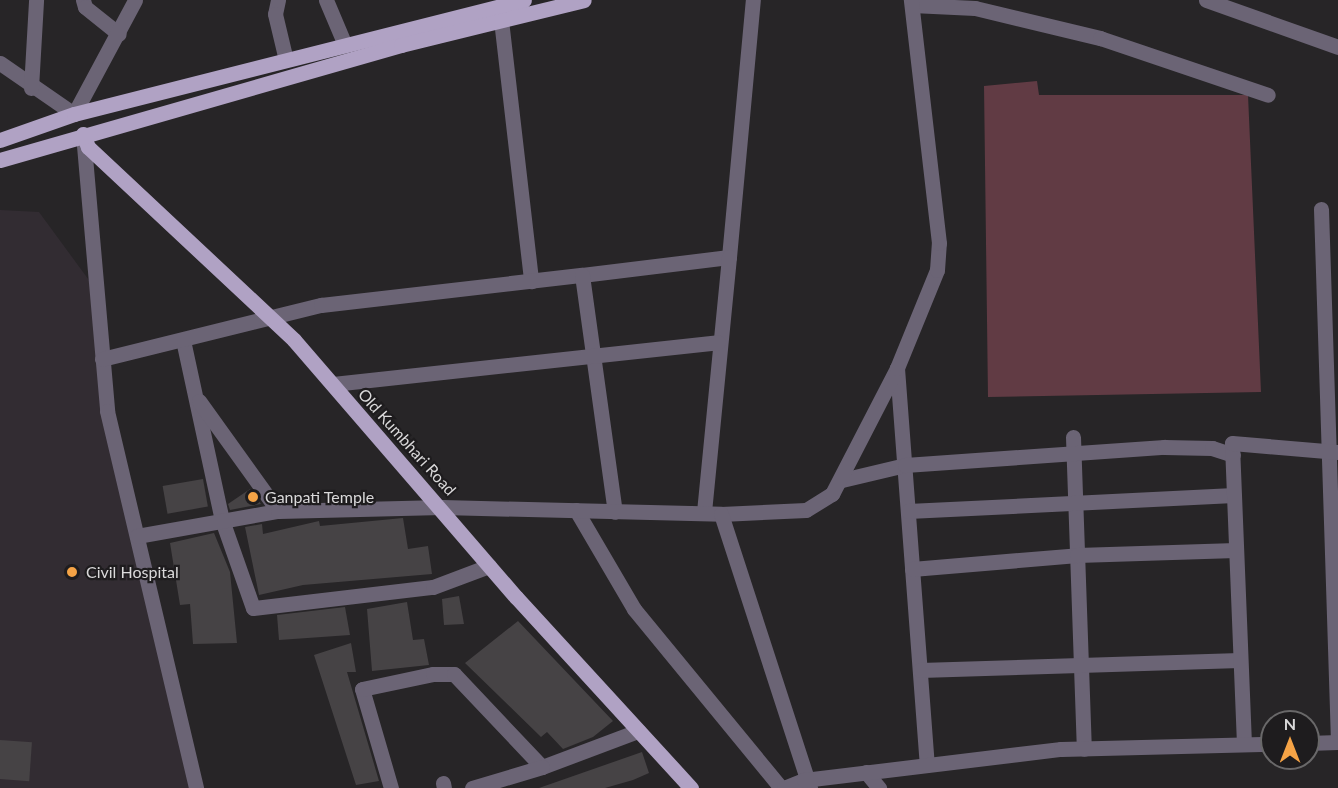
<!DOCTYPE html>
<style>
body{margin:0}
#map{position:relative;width:1338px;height:788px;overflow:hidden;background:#272527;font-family:Lato,sans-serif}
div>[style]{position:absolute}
.built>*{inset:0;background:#322c32}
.green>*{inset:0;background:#613b44}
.building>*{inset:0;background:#464345;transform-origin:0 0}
.minor>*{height:15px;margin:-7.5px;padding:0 7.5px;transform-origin:7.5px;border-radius:7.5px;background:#6b6475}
.major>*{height:15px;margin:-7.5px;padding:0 7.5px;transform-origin:7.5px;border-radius:7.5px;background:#b0a2c4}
.dots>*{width:16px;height:16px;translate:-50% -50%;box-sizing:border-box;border:3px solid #1e1c1e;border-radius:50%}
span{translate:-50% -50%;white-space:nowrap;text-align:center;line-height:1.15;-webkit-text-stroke:4.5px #1e1c1e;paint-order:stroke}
.street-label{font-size:16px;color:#dad9da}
.poi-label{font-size:16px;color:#dad9da}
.left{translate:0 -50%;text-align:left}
.north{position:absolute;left:1260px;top:710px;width:60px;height:60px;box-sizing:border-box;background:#1e1c1e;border:2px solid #696869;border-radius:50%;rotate:0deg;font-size:16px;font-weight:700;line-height:24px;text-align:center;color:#dad9da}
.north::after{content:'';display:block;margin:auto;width:21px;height:27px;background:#f5a346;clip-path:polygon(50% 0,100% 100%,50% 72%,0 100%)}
</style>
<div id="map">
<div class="built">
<i style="clip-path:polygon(0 210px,39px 212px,94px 287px,107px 411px,196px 788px,0 788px)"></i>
</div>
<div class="green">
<i style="clip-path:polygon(1037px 81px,1039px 95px,1248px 95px,1261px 392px,988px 397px,984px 86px)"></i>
</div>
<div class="building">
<i style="left:203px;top:479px;width:28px;height:41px;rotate:80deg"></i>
<i style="clip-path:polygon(250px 489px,261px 504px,230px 510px,228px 504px)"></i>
<i style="clip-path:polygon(403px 518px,408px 549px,428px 546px,432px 574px,303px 585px,259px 595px,245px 527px,262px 524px,263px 534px,319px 521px,320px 526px)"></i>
<i style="clip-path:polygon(214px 533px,230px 572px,237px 643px,193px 644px,190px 604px,180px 605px,170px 543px)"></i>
<i style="clip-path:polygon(459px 596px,464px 624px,444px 625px,442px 599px)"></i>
<i style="clip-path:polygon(407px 602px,413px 640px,424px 639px,429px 665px,372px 671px,367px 609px)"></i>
<i style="clip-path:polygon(345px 607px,350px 635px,279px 640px,277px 615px)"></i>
<i style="clip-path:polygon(518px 621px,613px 721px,593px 737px,563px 749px,547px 732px,541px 737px,465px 663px)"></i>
<i style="clip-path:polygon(351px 643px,356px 672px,347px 672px,379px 781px,356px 785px,314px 655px)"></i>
<i style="left:0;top:740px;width:32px;height:39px;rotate:4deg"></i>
<i style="clip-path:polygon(642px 752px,649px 773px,633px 780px,605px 788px,539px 788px)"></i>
</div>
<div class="minor">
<i style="left:83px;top:0;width:7px;rotate:74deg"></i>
<i style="left:85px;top:7px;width:43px;rotate:38.5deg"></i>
<i style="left:278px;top:0;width:14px;rotate:102deg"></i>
<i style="left:275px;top:14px;width:47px;rotate:76.6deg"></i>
<i style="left:326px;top:0;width:49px;rotate:67.1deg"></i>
<i style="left:1206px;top:0;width:140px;rotate:19.6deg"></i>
<i style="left:912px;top:5px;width:63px;rotate:2.7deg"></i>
<i style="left:975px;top:8px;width:129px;rotate:13.5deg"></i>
<i style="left:1100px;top:38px;width:177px;rotate:18.7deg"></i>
<i style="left:501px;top:20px;width:263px;rotate:83.4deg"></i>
<i style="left:0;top:63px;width:90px;rotate:34.6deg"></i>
<i style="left:74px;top:114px;width:129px;rotate:-61.8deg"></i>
<i style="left:31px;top:88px;width:88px;rotate:-86.7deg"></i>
<i style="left:83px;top:134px;width:278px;rotate:85deg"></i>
<i style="left:107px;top:411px;width:387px;rotate:76.7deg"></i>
<i style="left:1321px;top:209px;width:533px;rotate:88.17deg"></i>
<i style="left:729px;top:257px;width:258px;rotate:-84.7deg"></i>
<i style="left:582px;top:275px;width:148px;rotate:-7deg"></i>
<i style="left:729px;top:257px;width:256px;rotate:95.6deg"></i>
<i style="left:183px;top:340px;width:184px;rotate:77.8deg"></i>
<i style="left:222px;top:520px;width:93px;rotate:70.6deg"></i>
<i style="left:253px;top:608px;width:181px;rotate:-6.7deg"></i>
<i style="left:433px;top:587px;width:60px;rotate:-20.6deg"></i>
<i style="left:102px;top:359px;width:226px;rotate:-13.9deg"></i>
<i style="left:321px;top:305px;width:263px;rotate:-6.6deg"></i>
<i style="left:582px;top:275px;width:239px;rotate:82.1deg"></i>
<i style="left:897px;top:368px;width:398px;rotate:85.7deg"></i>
<i style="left:333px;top:384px;width:387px;rotate:-6.2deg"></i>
<i style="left:199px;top:401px;width:135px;rotate:54.3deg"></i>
<i style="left:1073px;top:437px;width:312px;rotate:88deg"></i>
<i style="left:842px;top:480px;width:65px;rotate:-13.4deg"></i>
<i style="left:905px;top:465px;width:260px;rotate:-4deg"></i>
<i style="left:1164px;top:447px;width:48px;rotate:1.2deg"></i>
<i style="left:1212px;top:448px;width:22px;rotate:18deg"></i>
<i style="left:576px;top:510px;width:115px;rotate:59.6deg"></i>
<i style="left:634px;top:609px;width:232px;rotate:50.6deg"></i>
<i style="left:908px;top:511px;width:326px;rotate:-2.8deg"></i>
<i style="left:721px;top:514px;width:85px;rotate:-2.7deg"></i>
<i style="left:806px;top:510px;width:31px;rotate:-32deg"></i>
<i style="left:832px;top:494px;width:142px;rotate:-62.7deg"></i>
<i style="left:897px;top:368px;width:106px;rotate:-67.8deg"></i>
<i style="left:937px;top:270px;width:27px;rotate:-86deg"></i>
<i style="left:939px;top:243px;width:245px;rotate:-96.6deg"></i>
<i style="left:137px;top:536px;width:143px;rotate:-10.1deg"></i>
<i style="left:278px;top:511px;width:164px;rotate:-1.4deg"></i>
<i style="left:442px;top:507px;width:279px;rotate:1.4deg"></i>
<i style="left:721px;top:514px;width:288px;rotate:72deg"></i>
<i style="left:912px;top:569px;width:166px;rotate:-4.8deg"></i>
<i style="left:1077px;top:555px;width:159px;rotate:-1.8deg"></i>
<i style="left:920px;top:670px;width:320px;rotate:-1.8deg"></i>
<i style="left:1308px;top:743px;width:30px;rotate:-2deg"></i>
<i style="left:1244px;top:744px;width:301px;rotate:-92.3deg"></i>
<i style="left:1232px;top:443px;width:106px;rotate:4.9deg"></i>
<i style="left:542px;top:767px;width:103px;rotate:-20.6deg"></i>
<i style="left:866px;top:772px;width:21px;rotate:51deg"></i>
<i style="left:443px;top:783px;width:5px;rotate:79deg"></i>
<i style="left:391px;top:788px;width:103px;rotate:-106.3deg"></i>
<i style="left:362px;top:689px;width:73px;rotate:-11.9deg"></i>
<i style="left:433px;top:674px;width:21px"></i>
<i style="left:454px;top:674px;width:128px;rotate:46.6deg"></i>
<i style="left:542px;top:767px;width:73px;rotate:163.3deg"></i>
<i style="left:784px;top:788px;width:22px;rotate:-22deg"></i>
<i style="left:804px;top:780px;width:259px;rotate:-6.9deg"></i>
<i style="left:1061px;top:749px;width:211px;rotate:-1.4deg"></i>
</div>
<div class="major">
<i style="left:83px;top:134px;width:14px;rotate:69deg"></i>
<i style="left:88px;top:147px;width:282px;rotate:43.1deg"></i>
<i style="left:294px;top:340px;width:340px;rotate:49.2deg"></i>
<i style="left:516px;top:597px;width:259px;rotate:47.5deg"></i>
<i style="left:0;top:140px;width:78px;rotate:-19.4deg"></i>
<i style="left:74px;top:114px;width:464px;rotate:-14.2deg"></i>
<i style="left:0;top:160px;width:417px;rotate:-16deg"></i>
<i style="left:401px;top:45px;width:188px;rotate:-13.8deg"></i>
</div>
<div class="dots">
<i style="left:253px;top:497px;background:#f5a346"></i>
<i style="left:72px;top:572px;background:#f5a346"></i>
</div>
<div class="street-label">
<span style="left:407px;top:442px;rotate:48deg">Old Kumbhari Road</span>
</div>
<div class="poi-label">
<span class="left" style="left:265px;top:497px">Ganpati Temple</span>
<span class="left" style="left:86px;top:572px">Civil Hospital</span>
</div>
<div class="north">N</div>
</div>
